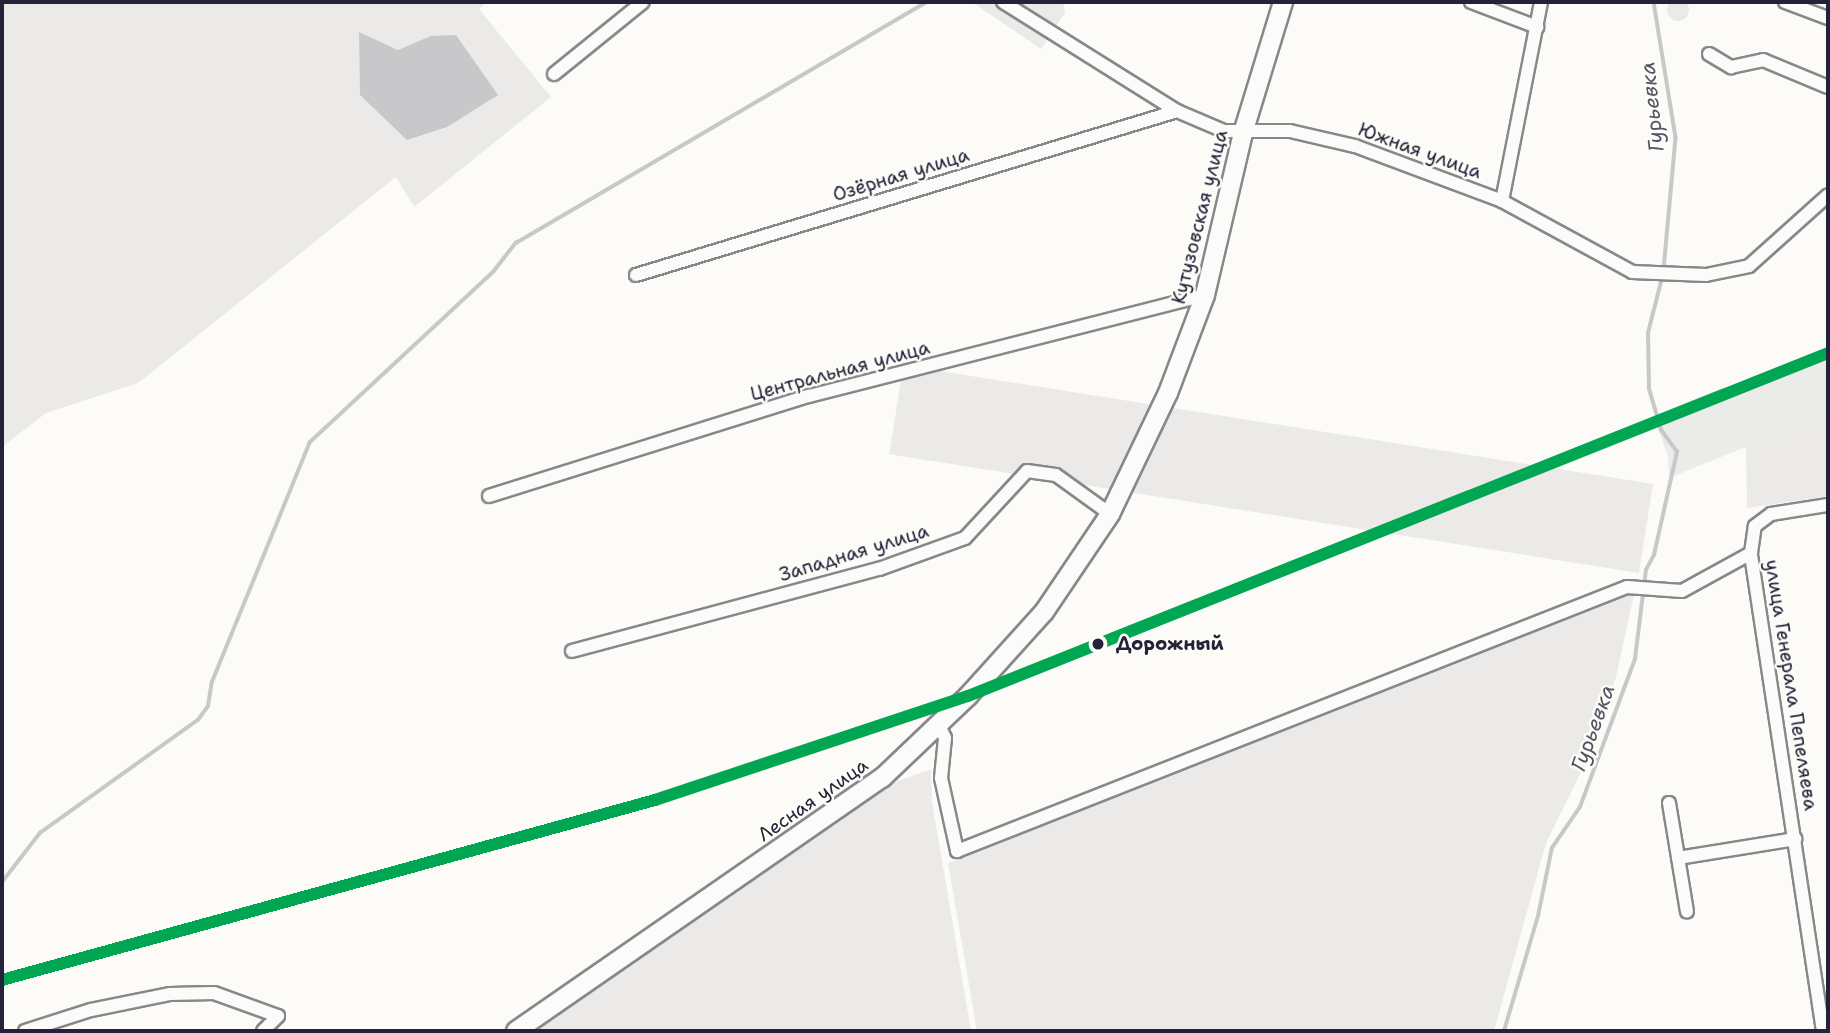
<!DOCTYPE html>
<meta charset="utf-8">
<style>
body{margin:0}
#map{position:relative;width:1830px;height:1033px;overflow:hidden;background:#fcfbf8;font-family:"Shantell Sans",sans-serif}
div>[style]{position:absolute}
.built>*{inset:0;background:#ebebe9}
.green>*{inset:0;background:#ebeae8;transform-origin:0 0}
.round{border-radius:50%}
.water>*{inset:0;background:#c8c8ca}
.stream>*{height:3.5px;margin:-1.75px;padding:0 1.75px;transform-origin:1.75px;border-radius:1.75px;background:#c8c8ca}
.roads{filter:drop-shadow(2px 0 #88888c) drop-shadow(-2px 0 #88888c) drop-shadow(0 2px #88888c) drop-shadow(0 -2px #88888c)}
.street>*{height:12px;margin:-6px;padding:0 6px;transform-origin:6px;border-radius:6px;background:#fbfbf9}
.secondary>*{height:18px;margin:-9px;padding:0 9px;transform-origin:9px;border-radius:9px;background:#fbfbf9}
.rail-1>*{height:12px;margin:-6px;padding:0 6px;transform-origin:6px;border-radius:6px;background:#00a651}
.dots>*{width:19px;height:19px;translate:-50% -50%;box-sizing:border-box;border:4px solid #fdfcf7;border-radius:50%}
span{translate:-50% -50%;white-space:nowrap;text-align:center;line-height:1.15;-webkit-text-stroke:5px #fdfcf7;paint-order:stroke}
.street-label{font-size:19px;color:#22223b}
.stop-label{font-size:19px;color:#22223b;font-weight:700}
.left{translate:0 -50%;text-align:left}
.water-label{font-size:21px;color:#545466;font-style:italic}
.frame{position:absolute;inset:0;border:4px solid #22223b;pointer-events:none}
</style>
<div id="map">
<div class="built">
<i style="clip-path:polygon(1828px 352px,1828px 414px,1669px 478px,1668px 456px,1654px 418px)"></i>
</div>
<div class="green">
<i class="round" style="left:1667px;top:-1px;width:22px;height:22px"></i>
<i style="clip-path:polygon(2px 2px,487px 2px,479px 9px,551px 97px,414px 207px,396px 177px,138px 383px,46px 413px,2px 447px)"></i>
<i style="clip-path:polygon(972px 2px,1063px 2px,1065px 13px,1041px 49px)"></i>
<i style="clip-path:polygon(1828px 414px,1828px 496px,1747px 508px,1746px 447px)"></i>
<i style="left:1653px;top:484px;width:90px;height:759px;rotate:99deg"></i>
<i style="clip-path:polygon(1635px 590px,1616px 677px,1593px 748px,1546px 843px,1494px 1031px,977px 1031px,948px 863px)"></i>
<i style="clip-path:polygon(931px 769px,932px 802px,971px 1031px,532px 1031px,592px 979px,871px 791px)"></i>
</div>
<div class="water">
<i style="clip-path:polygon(359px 32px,398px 50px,431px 36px,456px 35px,498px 95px,447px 127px,407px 140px,360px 95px)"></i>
</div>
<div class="stream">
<i style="left:1654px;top:2px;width:138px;rotate:80.8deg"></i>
<i style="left:1676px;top:138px;width:133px;rotate:95.2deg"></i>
<i style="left:2px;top:882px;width:62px;rotate:-52.2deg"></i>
<i style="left:40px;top:833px;width:194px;rotate:-35.6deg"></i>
<i style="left:198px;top:720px;width:17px;rotate:-54deg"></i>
<i style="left:208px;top:706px;width:24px;rotate:-81deg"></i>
<i style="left:212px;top:682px;width:259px;rotate:-67.8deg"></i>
<i style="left:310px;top:442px;width:250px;rotate:-42.9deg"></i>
<i style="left:493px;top:272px;width:37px;rotate:-52deg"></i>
<i style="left:516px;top:243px;width:476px;rotate:-30.4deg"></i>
<i style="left:1504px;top:1031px;width:120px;rotate:-73.5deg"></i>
<i style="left:1538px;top:916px;width:69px;rotate:-78.4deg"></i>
<i style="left:1552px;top:848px;width:50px;rotate:-55.7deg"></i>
<i style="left:1580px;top:807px;width:158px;rotate:-69.6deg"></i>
<i style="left:1635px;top:659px;width:90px;rotate:-83deg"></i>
<i style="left:1646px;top:570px;width:17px;rotate:-62deg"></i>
<i style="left:1654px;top:555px;width:106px;rotate:-77.4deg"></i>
<i style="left:1677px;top:452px;width:27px;rotate:-126deg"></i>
<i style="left:1661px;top:430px;width:43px;rotate:-106.3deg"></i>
<i style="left:1649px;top:389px;width:56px;rotate:-91deg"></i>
<i style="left:1648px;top:333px;width:57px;rotate:-75.7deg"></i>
</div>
<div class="roads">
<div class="street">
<i style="left:1003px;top:2px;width:205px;rotate:32.1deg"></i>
<i style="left:1177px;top:111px;width:51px;rotate:23.1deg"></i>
<i style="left:1224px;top:131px;width:66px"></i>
<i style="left:1290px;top:131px;width:67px;rotate:13deg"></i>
<i style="left:1355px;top:146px;width:157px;rotate:20.5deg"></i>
<i style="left:1502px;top:201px;width:148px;rotate:28.6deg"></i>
<i style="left:1632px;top:272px;width:74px;rotate:2.3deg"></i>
<i style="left:1706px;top:275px;width:44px;rotate:-11.8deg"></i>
<i style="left:1749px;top:266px;width:106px;rotate:-41.9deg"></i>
<i style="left:1471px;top:2px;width:71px;rotate:20.7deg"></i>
<i style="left:1785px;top:2px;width:46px;rotate:20.4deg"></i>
<i style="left:1709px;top:54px;width:26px;rotate:31deg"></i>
<i style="left:1731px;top:67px;width:33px;rotate:-12deg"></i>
<i style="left:1763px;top:60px;width:70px;rotate:22.6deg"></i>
<i style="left:554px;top:74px;width:114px;rotate:-39deg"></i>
<i style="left:1502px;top:201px;width:203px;rotate:-78.9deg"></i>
<i style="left:636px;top:275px;width:565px;rotate:-16.86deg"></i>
<i style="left:489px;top:496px;width:335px;rotate:-17.4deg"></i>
<i style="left:809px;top:396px;width:409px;rotate:-14.3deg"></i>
<i style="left:572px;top:651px;width:318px;rotate:-15deg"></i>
<i style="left:879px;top:569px;width:91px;rotate:-19.8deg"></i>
<i style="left:965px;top:538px;width:91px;rotate:-47.2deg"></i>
<i style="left:1027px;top:471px;width:29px;rotate:8deg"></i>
<i style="left:1056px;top:475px;width:67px;rotate:35.8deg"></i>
<i style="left:939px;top:725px;width:14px;rotate:65deg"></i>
<i style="left:945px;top:738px;width:40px;rotate:95.7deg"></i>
<i style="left:941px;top:778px;width:75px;rotate:77.6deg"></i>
<i style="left:957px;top:851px;width:720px;rotate:-21.51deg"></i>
<i style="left:1627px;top:587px;width:55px;rotate:4.2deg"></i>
<i style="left:1682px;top:591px;width:79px;rotate:-28.8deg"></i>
<i style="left:1669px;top:803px;width:110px;rotate:80.6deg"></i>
<i style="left:1678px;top:858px;width:119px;rotate:-9.2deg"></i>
<i style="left:25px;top:1031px;width:69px;rotate:-17.7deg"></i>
<i style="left:91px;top:1010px;width:81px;rotate:-11.4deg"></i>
<i style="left:170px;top:994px;width:44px;rotate:-1.3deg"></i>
<i style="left:214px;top:993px;width:68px;rotate:19.8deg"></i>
<i style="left:278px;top:1016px;width:21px;rotate:135deg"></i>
<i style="left:1823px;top:1031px;width:483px;rotate:-98.6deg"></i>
<i style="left:1751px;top:553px;width:27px;rotate:-82deg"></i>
<i style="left:1755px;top:526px;width:20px;rotate:-37deg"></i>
<i style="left:1771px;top:514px;width:58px;rotate:-9deg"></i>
</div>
<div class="secondary">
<i style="left:516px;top:1031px;width:445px;rotate:-34.7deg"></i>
<i style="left:882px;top:778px;width:119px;rotate:-43.6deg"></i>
<i style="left:968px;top:696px;width:113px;rotate:-47.9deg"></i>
<i style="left:1044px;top:612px;width:118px;rotate:-56deg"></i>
<i style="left:1110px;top:514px;width:134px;rotate:-64.4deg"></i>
<i style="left:1168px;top:393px;width:105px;rotate:-69.3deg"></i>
<i style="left:1205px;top:295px;width:166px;rotate:-76.8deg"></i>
<i style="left:1243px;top:133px;width:137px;rotate:-73deg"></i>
</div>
</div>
<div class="rail-1">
<i style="left:2px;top:980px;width:677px;rotate:-15.41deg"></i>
<i style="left:655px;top:800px;width:330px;rotate:-18.4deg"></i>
<i style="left:968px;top:696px;width:926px;rotate:-21.74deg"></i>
</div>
<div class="dots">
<i style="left:1098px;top:644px;background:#22223b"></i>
</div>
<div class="street-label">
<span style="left:1420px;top:151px;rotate:20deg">Южная улица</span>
<span style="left:901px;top:175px;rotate:-17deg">Озёрная улица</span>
<span style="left:1200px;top:217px;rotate:-76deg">Кутузовская улица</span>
<span style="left:840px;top:371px;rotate:-15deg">Центральная улица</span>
<span style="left:854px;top:553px;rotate:-17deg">Западная улица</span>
<span style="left:1791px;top:685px;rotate:81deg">улица Генерала Пепеляева</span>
<span style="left:813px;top:800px;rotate:-35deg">Лесная улица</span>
</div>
<div class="stop-label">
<span class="left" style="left:1116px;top:644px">Дорожный</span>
</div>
<div class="water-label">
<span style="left:1652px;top:107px;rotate:-96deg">Гурьевка</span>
<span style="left:1593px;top:728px;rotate:-70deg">Гурьевка</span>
</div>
<div class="frame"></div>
</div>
